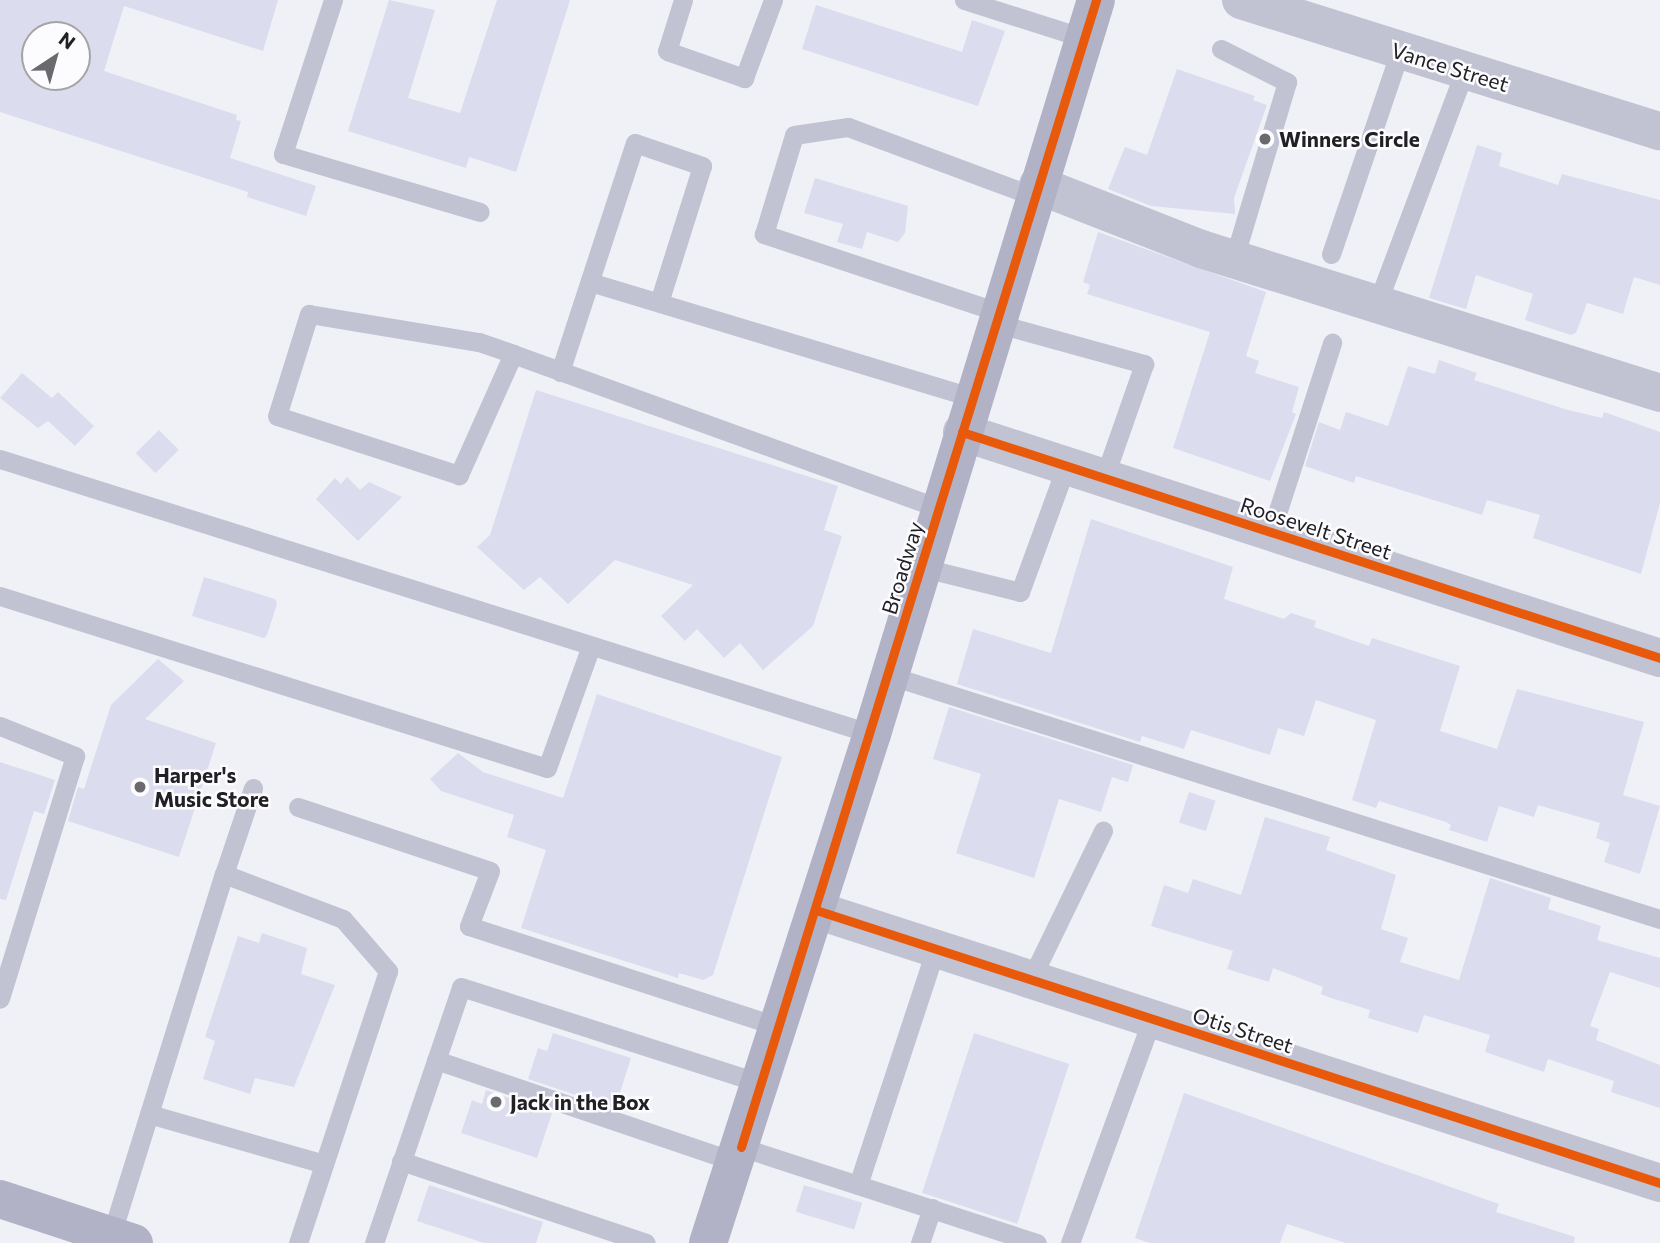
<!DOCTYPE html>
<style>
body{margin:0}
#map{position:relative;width:1660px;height:1243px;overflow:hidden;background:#f0f1f7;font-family:Commissioner,sans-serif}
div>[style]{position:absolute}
.building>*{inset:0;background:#dbdced;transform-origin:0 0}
.service>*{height:19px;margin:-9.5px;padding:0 9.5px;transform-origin:9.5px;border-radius:9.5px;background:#c1c2d2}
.minor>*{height:38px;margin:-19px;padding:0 19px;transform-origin:19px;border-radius:19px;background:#c1c2d2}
.primary>*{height:38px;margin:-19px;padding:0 19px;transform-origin:19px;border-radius:19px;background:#b2b2c7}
.cycleway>*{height:9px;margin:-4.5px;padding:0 4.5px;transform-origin:4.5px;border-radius:4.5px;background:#e8590c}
.dots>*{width:19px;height:19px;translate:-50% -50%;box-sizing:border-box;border:4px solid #fcfcfe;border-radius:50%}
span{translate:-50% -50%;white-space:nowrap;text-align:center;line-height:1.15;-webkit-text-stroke:5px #fcfcfe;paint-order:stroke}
.street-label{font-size:21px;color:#202025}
.poi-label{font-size:21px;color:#202025;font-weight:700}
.left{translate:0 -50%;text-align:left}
.north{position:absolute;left:21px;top:21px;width:70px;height:70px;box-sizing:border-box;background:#fcfcfe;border:2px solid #a4a4a7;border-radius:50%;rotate:36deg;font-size:19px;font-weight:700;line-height:28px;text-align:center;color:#202025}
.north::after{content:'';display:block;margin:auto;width:24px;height:32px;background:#69696e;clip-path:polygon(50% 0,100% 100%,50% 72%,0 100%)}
</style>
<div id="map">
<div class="building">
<i style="clip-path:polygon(evenodd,0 0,278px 0,263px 51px,124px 6px,104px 71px,237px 115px,236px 120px,241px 121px,230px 158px,316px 186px,306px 216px,247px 197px,248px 192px,0 112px,0 0,35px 35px,77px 35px,77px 77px,35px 77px,35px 35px)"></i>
<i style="clip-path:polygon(389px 0,435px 10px,408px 98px,460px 113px,497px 0,570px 0,516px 172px,469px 157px,466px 168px,348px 131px)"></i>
<i style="clip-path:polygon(816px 5px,962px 52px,972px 20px,1005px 31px,978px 106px,802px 49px)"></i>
<i style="clip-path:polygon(1177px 69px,1255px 96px,1253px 100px,1267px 105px,1234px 198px,1235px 214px,1151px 206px,1108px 189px,1125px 147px,1147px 155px)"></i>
<i style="clip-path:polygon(1477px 145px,1502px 153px,1499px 166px,1558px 185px,1562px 174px,1660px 200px,1660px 285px,1634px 277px,1623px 314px,1587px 303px,1576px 333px,1571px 335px,1525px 320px,1533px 294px,1476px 275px,1466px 309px,1429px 298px)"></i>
<i style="clip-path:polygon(815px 178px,908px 206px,905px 233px,898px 242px,867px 232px,862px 249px,837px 242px,843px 224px,804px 213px)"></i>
<i style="clip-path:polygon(1098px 232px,1266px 292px,1246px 356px,1259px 361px,1255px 373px,1299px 387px,1292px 412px,1296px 414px,1270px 481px,1173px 448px,1210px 332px,1087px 294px,1090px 285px,1083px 282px)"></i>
<i style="clip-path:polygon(1439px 360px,1477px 373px,1474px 380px,1568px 410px,1602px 418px,1604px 412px,1660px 432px,1660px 503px,1641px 574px,1533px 538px,1540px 515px,1487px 500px,1482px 515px,1356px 476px,1354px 483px,1305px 466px,1319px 422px,1340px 430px,1346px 412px,1388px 426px,1408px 366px,1435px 374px)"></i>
<i style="clip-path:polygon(22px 373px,52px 398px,58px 392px,94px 426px,75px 446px,48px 421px,38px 428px,0 398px)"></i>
<i style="clip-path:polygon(536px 390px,838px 486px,824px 530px,842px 536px,813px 626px,763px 670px,740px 643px,724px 658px,697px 629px,685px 641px,661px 616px,693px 585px,615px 560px,568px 604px,540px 577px,524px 590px,477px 547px,490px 535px)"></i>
<i style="left:159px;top:430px;width:28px;height:33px;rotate:45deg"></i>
<i style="clip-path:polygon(347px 477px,360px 490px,369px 482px,402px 497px,358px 541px,316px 499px,335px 478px,341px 484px)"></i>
<i style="clip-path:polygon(1091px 519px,1233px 567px,1224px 599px,1284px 619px,1291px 613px,1316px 621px,1314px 627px,1369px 646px,1372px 638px,1460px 666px,1440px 731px,1497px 749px,1517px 689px,1644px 722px,1623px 795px,1660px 806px,1640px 874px,1604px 862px,1610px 843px,1596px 838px,1600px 823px,1538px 805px,1534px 817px,1499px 806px,1487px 842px,1449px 830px,1451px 825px,1446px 822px,1379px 801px,1376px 808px,1352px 800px,1376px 720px,1316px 700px,1304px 736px,1278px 728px,1270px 755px,1191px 730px,1184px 749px,1142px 736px,1140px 742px,957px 684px,973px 629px,1051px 653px)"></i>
<i style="clip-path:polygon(204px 577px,275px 599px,277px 604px,267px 635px,264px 638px,192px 616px)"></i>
<i style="clip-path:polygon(158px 659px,184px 681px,145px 719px,216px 743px,179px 857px,68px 821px,78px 787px,84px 789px,111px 705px)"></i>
<i style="clip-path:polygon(597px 694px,782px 757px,713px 975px,703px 980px,679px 973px,678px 978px,521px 928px,546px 850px,507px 837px,514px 815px,441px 791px,430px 779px,458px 753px,483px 772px,563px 798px)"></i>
<i style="clip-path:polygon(949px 707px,1133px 765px,1128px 782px,1112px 777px,1101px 812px,1059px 799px,1034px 878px,956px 853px,981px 774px,933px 759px)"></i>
<i style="clip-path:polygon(0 762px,55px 780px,44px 814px,34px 811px,6px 900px,0 899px)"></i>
<i style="left:1189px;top:792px;width:28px;height:32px;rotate:18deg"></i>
<i style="clip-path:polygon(1265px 817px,1330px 837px,1326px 850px,1396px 875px,1381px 929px,1408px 938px,1400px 962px,1459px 980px,1490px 878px,1551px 898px,1548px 909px,1601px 926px,1597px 940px,1660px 958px,1660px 988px,1610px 972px,1590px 1026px,1599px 1029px,1596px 1040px,1660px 1065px,1660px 1108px,1611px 1092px,1614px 1081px,1548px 1059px,1544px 1072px,1485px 1052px,1490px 1035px,1424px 1015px,1418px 1033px,1368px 1018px,1370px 1010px,1331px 998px,1321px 994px,1323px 987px,1273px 968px,1269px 982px,1227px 969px,1233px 951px,1151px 926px,1164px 885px,1188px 893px,1193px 879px,1241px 895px)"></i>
<i style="clip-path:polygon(262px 933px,307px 948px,301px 974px,335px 985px,294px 1087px,255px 1078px,250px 1094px,203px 1079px,215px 1041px,205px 1037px,238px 936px,259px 943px)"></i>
<i style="clip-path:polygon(553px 1033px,631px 1058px,615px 1108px,528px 1079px,538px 1048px,547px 1051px)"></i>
<i style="left:974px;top:1033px;width:100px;height:168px;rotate:18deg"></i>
<i style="clip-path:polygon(486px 1090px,552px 1113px,537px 1158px,461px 1133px,472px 1100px,482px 1104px)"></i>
<i style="clip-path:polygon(1184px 1093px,1499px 1204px,1496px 1212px,1575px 1237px,1574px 1243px,1346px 1243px,1287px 1224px,1280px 1243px,1150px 1243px,1135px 1238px)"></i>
<i style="clip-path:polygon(429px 1185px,543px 1222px,536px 1243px,484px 1243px,417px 1221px)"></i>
<i style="left:804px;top:1185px;width:61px;height:28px;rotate:17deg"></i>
</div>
<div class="service">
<i style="left:333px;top:0;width:162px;rotate:108deg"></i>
<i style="left:283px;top:154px;width:205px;rotate:16.4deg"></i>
<i style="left:683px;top:0;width:53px;rotate:107.4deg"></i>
<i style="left:667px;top:51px;width:82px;rotate:19.3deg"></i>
<i style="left:744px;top:78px;width:83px;rotate:-69.6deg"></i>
<i style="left:964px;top:0;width:126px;rotate:17.6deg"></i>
<i style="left:1221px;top:49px;width:74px;rotate:26.6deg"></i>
<i style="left:1287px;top:82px;width:185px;rotate:106.7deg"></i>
<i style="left:1331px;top:254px;width:214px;rotate:-71.2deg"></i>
<i style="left:590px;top:282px;width:399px;rotate:16.8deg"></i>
<i style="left:1377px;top:304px;width:248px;rotate:-69.4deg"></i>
<i style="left:998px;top:312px;width:247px;rotate:-161.6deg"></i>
<i style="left:764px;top:234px;width:103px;rotate:-73.1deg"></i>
<i style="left:794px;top:135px;width:55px;rotate:-8.4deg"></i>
<i style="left:848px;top:127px;width:198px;rotate:20.4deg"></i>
<i style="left:995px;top:323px;width:155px;rotate:15.4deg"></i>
<i style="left:1144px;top:364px;width:121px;rotate:109.3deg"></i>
<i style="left:513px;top:354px;width:133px;rotate:114.1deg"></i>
<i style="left:459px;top:475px;width:191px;rotate:-162deg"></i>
<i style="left:277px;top:416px;width:107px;rotate:-72.6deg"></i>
<i style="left:309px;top:314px;width:172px;rotate:9.4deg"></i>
<i style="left:479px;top:342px;width:36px;rotate:19deg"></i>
<i style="left:513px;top:354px;width:453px;rotate:19.9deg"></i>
<i style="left:560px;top:372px;width:241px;rotate:-71.9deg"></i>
<i style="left:635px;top:143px;width:71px;rotate:18.9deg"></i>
<i style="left:702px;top:166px;width:143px;rotate:107.5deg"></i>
<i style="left:0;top:459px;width:914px;rotate:17.5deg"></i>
<i style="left:1271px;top:532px;width:199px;rotate:-72.1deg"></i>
<i style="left:920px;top:567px;width:103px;rotate:14deg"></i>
<i style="left:1020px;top:592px;width:134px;rotate:-69.9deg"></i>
<i style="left:0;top:596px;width:573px;rotate:17.46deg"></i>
<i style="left:547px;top:768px;width:130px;rotate:-70.2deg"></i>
<i style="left:888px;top:675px;width:810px;rotate:17.54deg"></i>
<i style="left:0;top:726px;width:81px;rotate:21.8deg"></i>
<i style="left:75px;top:756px;width:254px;rotate:107.2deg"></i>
<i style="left:253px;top:788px;width:91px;rotate:108.6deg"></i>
<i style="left:224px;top:874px;width:127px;rotate:20.7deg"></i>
<i style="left:343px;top:919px;width:69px;rotate:49.1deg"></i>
<i style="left:388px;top:971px;width:287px;rotate:108.3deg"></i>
<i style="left:298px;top:807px;width:202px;rotate:18.4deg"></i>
<i style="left:490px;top:871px;width:59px;rotate:110.9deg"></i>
<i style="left:469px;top:926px;width:326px;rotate:18deg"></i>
<i style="left:1031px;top:979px;width:165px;rotate:-64.1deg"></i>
<i style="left:436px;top:1060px;width:316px;rotate:18.8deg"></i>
<i style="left:149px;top:1114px;width:182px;rotate:15.9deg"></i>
<i style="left:741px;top:1147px;width:311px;rotate:18deg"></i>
<i style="left:401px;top:1161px;width:258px;rotate:18.5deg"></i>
<i style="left:858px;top:1185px;width:250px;rotate:-71.8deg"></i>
<i style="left:111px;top:1236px;width:379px;rotate:-72.7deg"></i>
<i style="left:374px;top:1243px;width:270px;rotate:-71.2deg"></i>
<i style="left:461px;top:987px;width:314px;rotate:17.8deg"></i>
<i style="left:920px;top:1243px;width:37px;rotate:-71deg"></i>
<i style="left:1070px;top:1243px;width:239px;rotate:-69.9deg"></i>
</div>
<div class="minor">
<i style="left:1241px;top:0;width:439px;rotate:17.4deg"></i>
<i style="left:1038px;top:185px;width:175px;rotate:21.4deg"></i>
<i style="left:1201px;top:249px;width:481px;rotate:17.4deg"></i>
<i style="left:962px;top:432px;width:734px;rotate:17.94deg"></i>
<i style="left:816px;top:910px;width:887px;rotate:17.92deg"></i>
</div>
<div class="primary">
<i style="left:0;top:1199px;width:141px;rotate:18.2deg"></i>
<i style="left:708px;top:1243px;width:535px;rotate:-72.14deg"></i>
<i style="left:872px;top:734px;width:767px;rotate:-73.03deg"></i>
</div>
<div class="cycleway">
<i style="left:962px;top:432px;width:734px;rotate:17.94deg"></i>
<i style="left:816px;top:910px;width:887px;rotate:17.92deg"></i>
<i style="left:741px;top:1147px;width:1201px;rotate:-72.8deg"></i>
</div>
<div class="dots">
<i style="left:1265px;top:139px;background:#69696e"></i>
<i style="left:140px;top:787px;background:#69696e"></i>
<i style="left:496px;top:1102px;background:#69696e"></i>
</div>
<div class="street-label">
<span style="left:1450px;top:67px;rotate:17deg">Vance Street</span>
<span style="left:1316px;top:528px;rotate:18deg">Roosevelt Street</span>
<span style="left:902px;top:568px;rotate:-73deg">Broadway</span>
<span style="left:1243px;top:1030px;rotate:18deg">Otis Street</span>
</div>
<div class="poi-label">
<span class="left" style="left:1279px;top:139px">Winners Circle</span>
<span class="left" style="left:154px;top:787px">Harper's<br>Music Store</span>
<span class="left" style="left:510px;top:1102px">Jack in the Box</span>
</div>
<div class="north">N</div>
</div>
